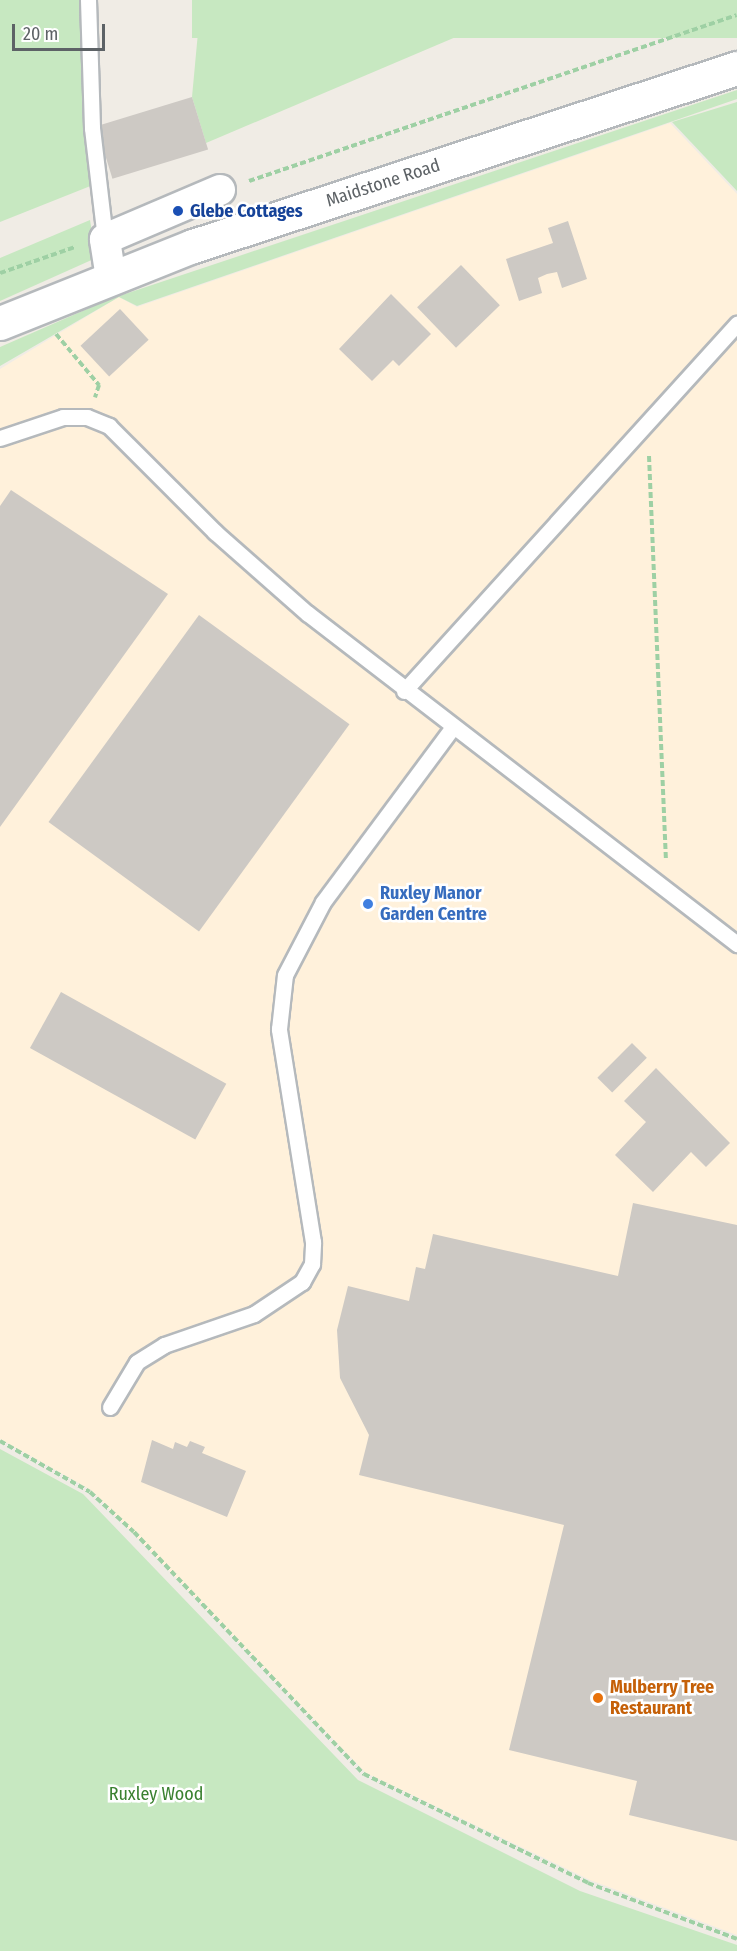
<!DOCTYPE html>
<style>
body{margin:0}
#map{position:relative;width:737px;height:1951px;overflow:hidden;background:#f0ece5;font-family:"Fira Sans Condensed",sans-serif}
div>[style]{position:absolute}
.commercial>*{inset:0;background:#fff1db}
.green>*{inset:0;background:#c7e8c1;transform-origin:0 0}
.building>*{inset:0;background:#cdc9c4;transform-origin:0 0}
.path>*{height:4px;margin-top:-2px;transform-origin:0;background:repeating-linear-gradient(90deg,#9ed0a4 0 6px,transparent 0 9px)}
.roads{filter:drop-shadow(2px 0 #b5b9bc) drop-shadow(-2px 0 #b5b9bc) drop-shadow(0 2px #b5b9bc) drop-shadow(0 -2px #b5b9bc)}
.service>*{height:15px;margin:-7.5px;padding:0 7.5px;transform-origin:7.5px;border-radius:7.5px;background:#fff}
.minor>*{height:30px;margin:-15px;padding:0 15px;transform-origin:15px;border-radius:15px;background:#fff}
.secondary>*{height:33px;margin:-16.5px;padding:0 16.5px;transform-origin:16.5px;border-radius:16.5px;background:#fff}
.dots>*{width:16px;height:16px;translate:-50% -50%;box-sizing:border-box;border:3px solid #fff;border-radius:50%}
span{translate:-50% -50%;white-space:nowrap;text-align:center;line-height:1.15;-webkit-text-stroke:5px #fff;paint-order:stroke}
.street-label{font-size:18px;color:#5d6266}
.transit-label{font-size:18px;color:#164399;font-weight:700}
.left{translate:0 -50%;text-align:left}
.shop-label{font-size:18px;color:#366cbe;font-weight:700}
.food-label{font-size:18px;color:#c56008;font-weight:700}
.park-label{font-size:18px;color:#3a8130}
.scale{position:absolute;left:12px;top:24px;width:93px;height:27px;box-sizing:border-box;border:3px solid #5d6266;border-top:0;padding-left:8px;font-size:18px;line-height:21px;white-space:nowrap;color:#5d6266;-webkit-text-stroke:4px #fff;paint-order:stroke}
</style>
<div id="map">
<div class="commercial">
<i style="clip-path:polygon(670px 123px,737px 194px,737px 1935px,590px 1880px,366px 1773px,91px 1490px,0 1439px,0 369px,119px 297px,137px 307px)"></i>
</div>
<div class="green">
<i style="clip-path:polygon(0 0,92px 0,98px 183px,0 222px)"></i>
<i style="clip-path:polygon(201px 0,543px 0,206px 143px,192px 97px)"></i>
<i style="left:737px;top:0;width:38px;height:545px;rotate:90deg"></i>
<i style="clip-path:polygon(737px 90px,737px 99px,137px 306px,119px 297px,0 366px,0 347px,110px 299px)"></i>
<i style="clip-path:polygon(737px 102px,737px 191px,672px 122px)"></i>
<i style="clip-path:polygon(90px 220px,96px 258px,0 301px,0 258px)"></i>
<i style="clip-path:polygon(0 1449px,83px 1494px,358px 1780px,580px 1891px,737px 1945px,737px 1951px,0 1951px)"></i>
</div>
<div class="building">
<i style="left:192px;top:97px;width:55px;height:100px;rotate:73deg"></i>
<i style="clip-path:polygon(568px 221px,587px 279px,562px 288px,557px 272px,547px 274px,538px 278px,542px 293px,519px 301px,506px 259px,553px 243px,548px 228px)"></i>
<i style="left:461px;top:265px;width:56px;height:61px;rotate:46deg"></i>
<i style="clip-path:polygon(391px 294px,431px 334px,399px 366px,393px 360px,372px 381px,339px 349px)"></i>
<i style="left:120px;top:309px;width:42px;height:54px;rotate:47deg"></i>
<i style="clip-path:polygon(11px 490px,168px 594px,0 827px,0 506px)"></i>
<i style="left:199px;top:615px;width:186px;height:256px;rotate:36deg"></i>
<i style="left:61px;top:992px;width:189px;height:64px;rotate:29deg"></i>
<i style="left:632px;top:1043px;width:21px;height:49px;rotate:45deg"></i>
<i style="clip-path:polygon(656px 1068px,730px 1143px,706px 1167px,691px 1152px,653px 1192px,615px 1155px,646px 1122px,624px 1101px)"></i>
<i style="clip-path:polygon(633px 1203px,737px 1225px,737px 1841px,629px 1815px,637px 1781px,509px 1750px,564px 1525px,359px 1475px,369px 1435px,340px 1378px,337px 1330px,348px 1286px,409px 1301px,416px 1267px,425px 1269px,433px 1234px,618px 1276px)"></i>
<i style="clip-path:polygon(152px 1440px,173px 1449px,175px 1442px,187px 1447px,190px 1441px,205px 1447px,202px 1453px,246px 1471px,227px 1517px,141px 1482px)"></i>
</div>
<div class="path">
<i style="left:249px;top:181px;width:515px;rotate:-18.79deg"></i>
<i style="left:0;top:273px;width:79px;rotate:-19.1deg"></i>
<i style="left:56px;top:334px;width:67px;rotate:49.9deg"></i>
<i style="left:99px;top:385px;width:13px;rotate:108deg"></i>
<i style="left:649px;top:456px;width:403px;rotate:87.6deg"></i>
<i style="left:0;top:1441px;width:103px;rotate:29.5deg"></i>
<i style="left:90px;top:1492px;width:59px;rotate:42.3deg"></i>
<i style="left:134px;top:1532px;width:334px;rotate:46.5deg"></i>
<i style="left:364px;top:1774px;width:249px;rotate:25.9deg"></i>
<i style="left:588px;top:1883px;width:159px;rotate:20.6deg"></i>
</div>
<div class="roads">
<div class="service">
<i style="left:88px;top:0;width:128px;rotate:88.2deg"></i>
<i style="left:92px;top:128px;width:112px;rotate:83.3deg"></i>
<i style="left:0;top:438px;width:66px;rotate:-18.4deg"></i>
<i style="left:63px;top:417px;width:24px"></i>
<i style="left:87px;top:417px;width:24px;rotate:22deg"></i>
<i style="left:109px;top:426px;width:150px;rotate:45deg"></i>
<i style="left:215px;top:532px;width:123px;rotate:41.4deg"></i>
<i style="left:307px;top:613px;width:543px;rotate:37.59deg"></i>
<i style="left:404px;top:691px;width:496px;rotate:-47.8deg"></i>
<i style="left:110px;top:1407px;width:52px;rotate:-59deg"></i>
<i style="left:137px;top:1362px;width:32px;rotate:-32deg"></i>
<i style="left:164px;top:1345px;width:95px;rotate:-19deg"></i>
<i style="left:254px;top:1314px;width:58px;rotate:-33.7deg"></i>
<i style="left:302px;top:1282px;width:21px;rotate:-61deg"></i>
<i style="left:312px;top:1264px;width:22px;rotate:-87deg"></i>
<i style="left:313px;top:1242px;width:216px;rotate:-99.1deg"></i>
<i style="left:279px;top:1029px;width:54px;rotate:-83.7deg"></i>
<i style="left:285px;top:975px;width:82px;rotate:-62.5deg"></i>
<i style="left:323px;top:902px;width:217px;rotate:-53.4deg"></i>
</div>
<div class="minor">
<i style="left:111px;top:278px;width:39px;rotate:-99deg"></i>
<i style="left:105px;top:239px;width:125px;rotate:-23.1deg"></i>
</div>
<div class="secondary">
<i style="left:0;top:323px;width:208px;rotate:-21.8deg"></i>
<i style="left:193px;top:246px;width:572px;rotate:-18.12deg"></i>
</div>
</div>
<div class="dots">
<i style="left:178px;top:211px;background:#1a4fb4"></i>
<i style="left:368px;top:904px;background:#3f7fe0"></i>
<i style="left:598px;top:1698px;background:#e8710a"></i>
</div>
<div class="street-label">
<span style="left:383px;top:183px;rotate:-18deg">Maidstone Road</span>
</div>
<div class="transit-label">
<span class="left" style="left:190px;top:211px">Glebe Cottages</span>
</div>
<div class="shop-label">
<span class="left" style="left:380px;top:904px">Ruxley Manor<br>Garden Centre</span>
</div>
<div class="food-label">
<span class="left" style="left:610px;top:1698px">Mulberry Tree<br>Restaurant</span>
</div>
<div class="park-label">
<span style="left:156px;top:1794px">Ruxley Wood</span>
</div>
<div class="scale">20 m</div>
</div>
